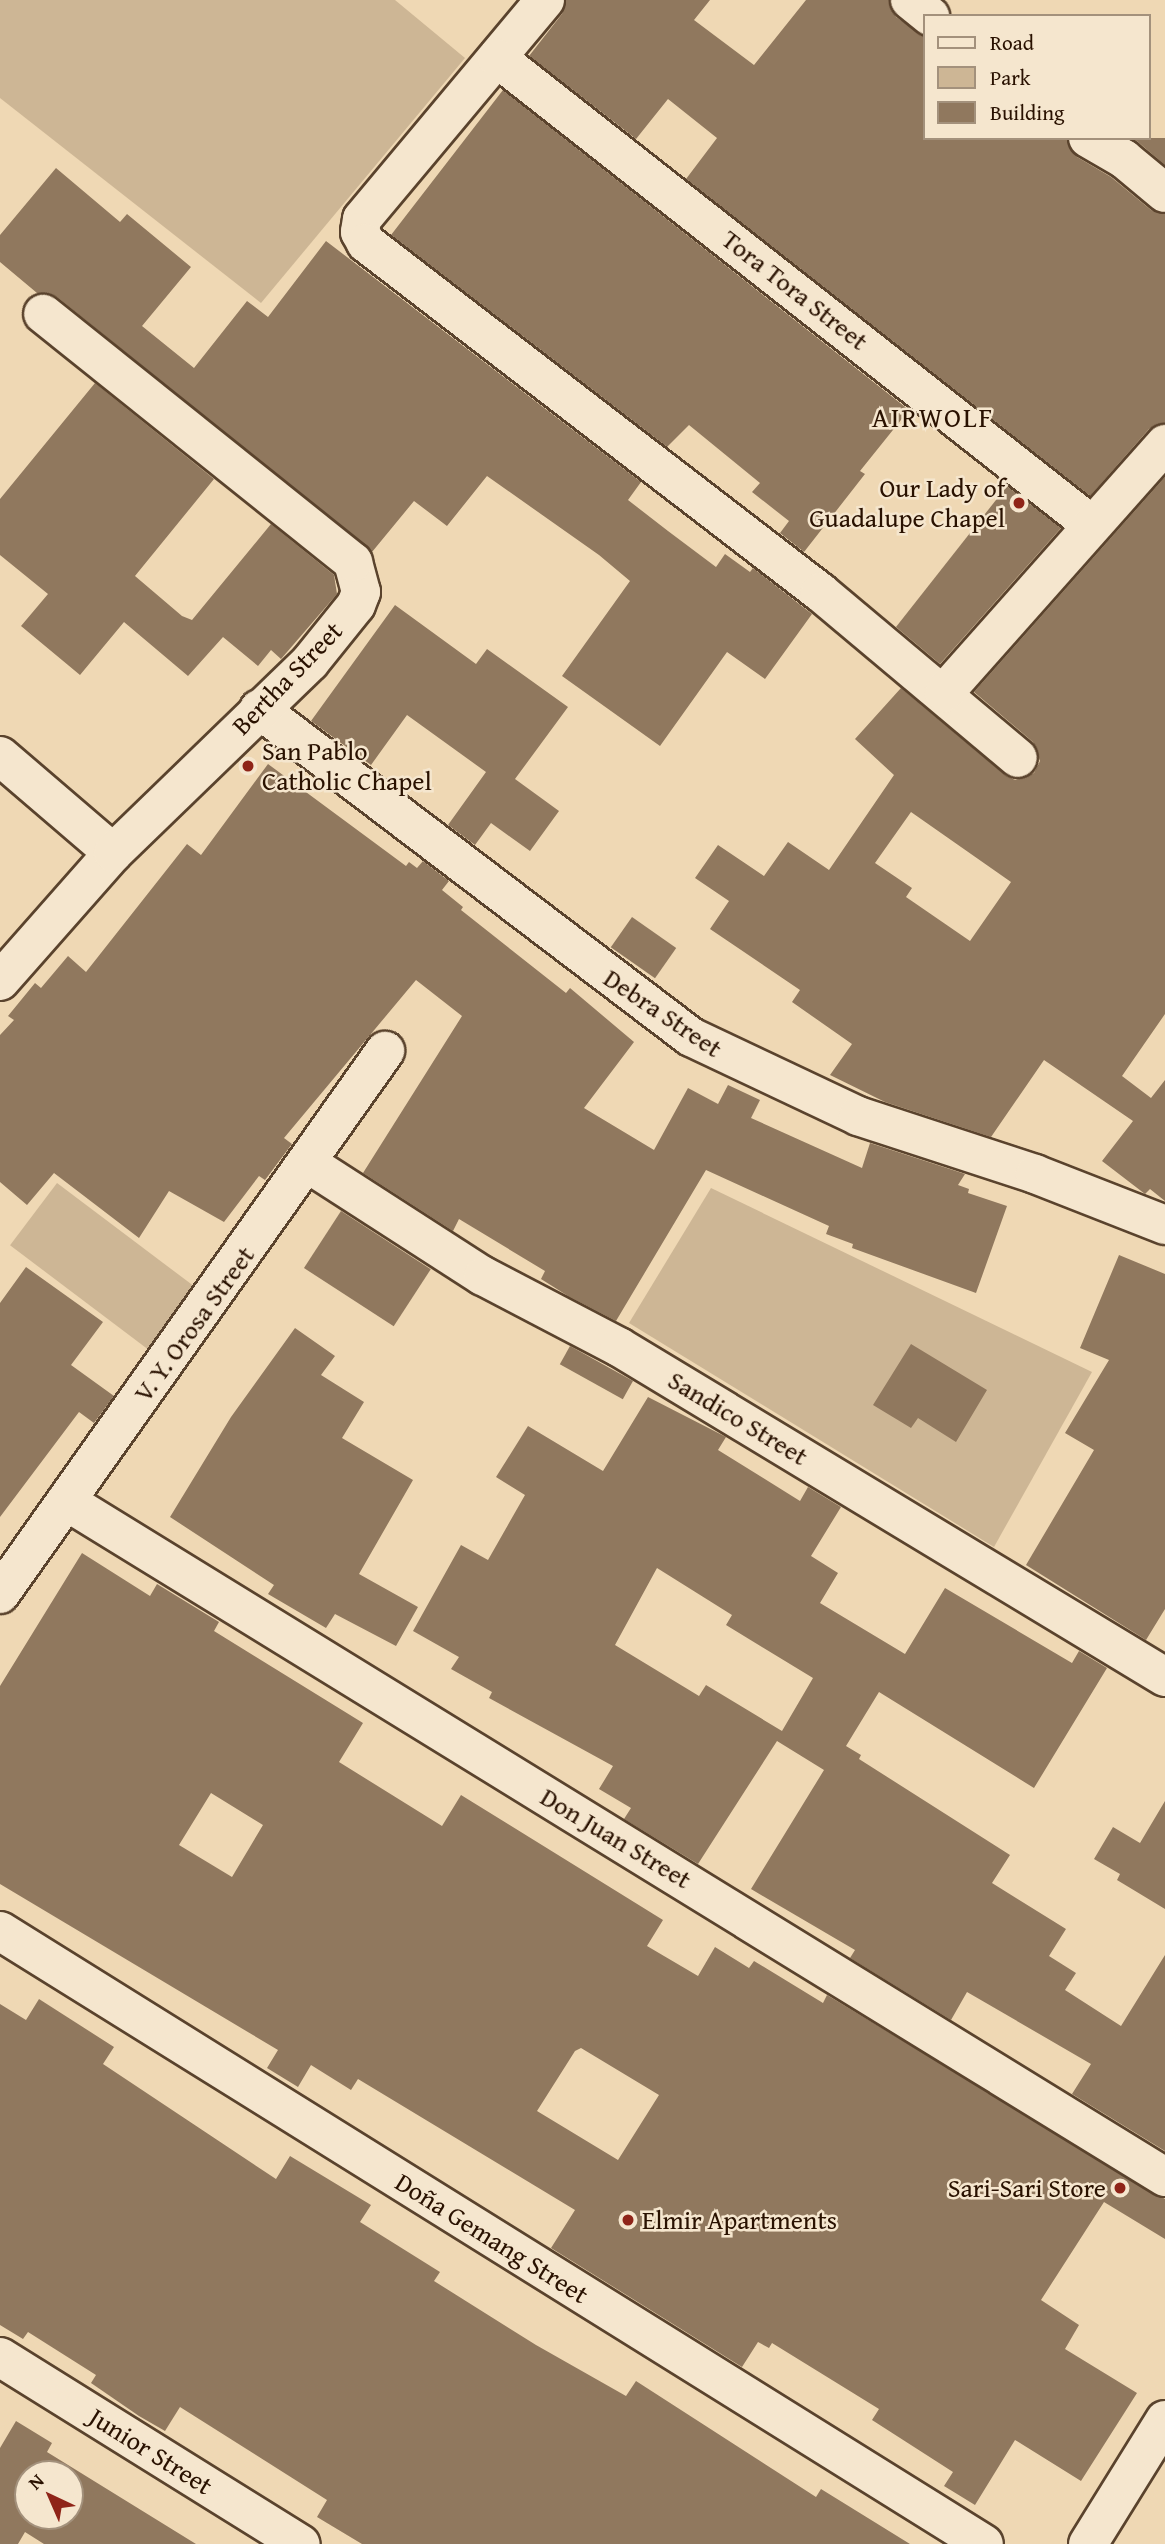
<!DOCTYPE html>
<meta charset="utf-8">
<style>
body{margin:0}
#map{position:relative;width:1165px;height:2544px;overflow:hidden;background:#efd8b4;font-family:"Gentium Book Plus",serif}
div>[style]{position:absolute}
.green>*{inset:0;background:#cdb695;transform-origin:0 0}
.building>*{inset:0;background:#90785e;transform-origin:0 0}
.roads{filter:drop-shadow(2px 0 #5a432d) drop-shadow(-2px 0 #5a432d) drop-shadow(0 2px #5a432d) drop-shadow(0 -2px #5a432d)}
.minor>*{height:38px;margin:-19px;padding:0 19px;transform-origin:19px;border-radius:19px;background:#f5e6ce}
.dots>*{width:19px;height:19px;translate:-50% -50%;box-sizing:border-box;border:4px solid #f5e6ce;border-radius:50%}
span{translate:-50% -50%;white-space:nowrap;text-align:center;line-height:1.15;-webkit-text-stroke:5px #f5e6ce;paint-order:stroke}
.street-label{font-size:26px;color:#291100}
.poi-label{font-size:26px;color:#291100}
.right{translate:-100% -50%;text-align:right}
.left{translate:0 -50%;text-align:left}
.neighbourhood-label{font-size:28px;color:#291100;letter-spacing:2px}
.legend{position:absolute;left:923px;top:14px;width:228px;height:126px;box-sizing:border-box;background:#f5e6ce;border:2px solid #a3917c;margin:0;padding:9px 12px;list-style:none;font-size:21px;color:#291100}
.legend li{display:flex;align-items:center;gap:14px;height:35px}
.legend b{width:35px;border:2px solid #a3917c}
.north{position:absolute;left:14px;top:2460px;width:70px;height:70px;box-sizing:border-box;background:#f5e6ce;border:2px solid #a3917c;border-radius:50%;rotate:316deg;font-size:19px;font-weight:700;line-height:28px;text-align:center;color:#291100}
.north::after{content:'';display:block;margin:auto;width:24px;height:32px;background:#8f2418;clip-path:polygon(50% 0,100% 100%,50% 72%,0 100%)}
</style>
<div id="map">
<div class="green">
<i style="clip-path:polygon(0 0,395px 0,465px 58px,261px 303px,0 98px)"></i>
<i style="left:57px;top:1183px;width:173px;height:78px;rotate:37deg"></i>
<i style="clip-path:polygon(711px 1188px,1092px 1372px,994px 1547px,629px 1323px)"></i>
</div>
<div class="building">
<i style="clip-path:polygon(566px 0,710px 0,694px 20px,754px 65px,806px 0,889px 0,896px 17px,925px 37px,925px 138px,1066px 138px,1077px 157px,1111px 177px,1151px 210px,1165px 214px,1165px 423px,1149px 429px,1090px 496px,686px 179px,717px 138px,668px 99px,636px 139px,529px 56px,562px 14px)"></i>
<i style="clip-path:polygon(503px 90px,909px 410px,860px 471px,865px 474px,804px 552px,780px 533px,789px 521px,752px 492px,760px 483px,689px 425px,667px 447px,391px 235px)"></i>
<i style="clip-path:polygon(1132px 138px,1165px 138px,1165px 165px,1138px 142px)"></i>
<i style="clip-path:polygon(56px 168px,120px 222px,127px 214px,191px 267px,142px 326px,194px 368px,247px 301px,268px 317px,326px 241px,641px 482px,628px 500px,668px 531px,716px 567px,725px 554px,750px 572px,753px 568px,812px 614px,765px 679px,727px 652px,660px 746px,562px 676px,630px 581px,599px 555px,487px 476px,447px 526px,414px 501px,372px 552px,57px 297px,37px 293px,0 262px,0 235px)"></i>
<i style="clip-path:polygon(95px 383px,214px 479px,135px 576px,182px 616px,192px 620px,271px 524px,334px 575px,337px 594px,281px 659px,271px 650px,258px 666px,223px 637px,188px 676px,124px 622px,80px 675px,21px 626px,48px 594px,0 555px,0 499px)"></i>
<i style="clip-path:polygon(evenodd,1165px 477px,1165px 1014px,1122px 1076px,1151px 1098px,1165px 1080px,1165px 1201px,1150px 1189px,1145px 1194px,1102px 1161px,1133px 1121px,1044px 1060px,991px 1137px,885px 1102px,830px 1075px,852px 1044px,792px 1002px,800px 990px,710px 929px,729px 901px,695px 878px,718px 845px,764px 876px,788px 842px,829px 870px,894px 775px,855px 739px,901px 688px,1005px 775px,1015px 780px,1034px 773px,1040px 761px,1033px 742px,974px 692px,1165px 477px,911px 812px,1011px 882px,970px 941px,906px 897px,912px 888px,875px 863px,911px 812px)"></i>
<i style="clip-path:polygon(1007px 486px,1061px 528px,940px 664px,896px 627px)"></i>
<i style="clip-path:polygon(395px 605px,476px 664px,487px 649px,568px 707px,515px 779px,559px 811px,530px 851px,491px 823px,475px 845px,448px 825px,486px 772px,407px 715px,371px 765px,311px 721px)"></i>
<i style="clip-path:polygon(268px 764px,406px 866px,409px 862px,417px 868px,423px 861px,449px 881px,442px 890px,463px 907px,461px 910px,566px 993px,570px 988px,634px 1042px,584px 1108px,654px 1150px,688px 1088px,718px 1104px,728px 1085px,760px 1100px,751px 1118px,862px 1168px,870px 1143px,965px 1174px,958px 1185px,969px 1189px,968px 1193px,1007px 1206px,976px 1293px,852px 1248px,853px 1244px,826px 1234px,829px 1226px,706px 1170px,616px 1321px,568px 1296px,541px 1279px,545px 1271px,459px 1219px,453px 1231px,363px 1173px,462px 1016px,416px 980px,284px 1138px,292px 1144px,265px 1180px,259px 1176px,224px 1222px,169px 1191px,139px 1238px,54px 1173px,27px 1205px,0 1182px,0 1035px,14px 1020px,8px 1016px,35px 983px,41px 988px,68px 956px,86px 972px,187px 844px,201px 855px)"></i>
<i style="left:632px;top:917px;width:54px;height:37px;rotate:35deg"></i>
<i style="left:341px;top:1211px;width:107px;height:68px;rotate:33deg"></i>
<i style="clip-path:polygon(1119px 1255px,1165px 1274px,1165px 1609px,1146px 1640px,1026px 1565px,1094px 1450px,1065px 1433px,1109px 1360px,1080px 1348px)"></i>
<i style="clip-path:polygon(26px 1267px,103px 1322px,71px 1365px,114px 1396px,94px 1423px,79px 1412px,0 1517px,0 1303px)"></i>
<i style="clip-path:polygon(295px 1328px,335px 1356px,321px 1375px,364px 1402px,342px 1438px,413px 1480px,359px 1574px,418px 1607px,396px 1646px,335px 1614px,326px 1628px,268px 1594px,274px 1585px,170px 1517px,231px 1417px)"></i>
<i style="clip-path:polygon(911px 1344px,987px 1390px,956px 1442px,918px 1418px,911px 1428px,873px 1405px)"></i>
<i style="left:570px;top:1346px;width:72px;height:21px;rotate:29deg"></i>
<i style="clip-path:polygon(evenodd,648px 1397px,726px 1437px,718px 1450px,800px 1501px,808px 1487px,841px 1507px,811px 1556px,838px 1573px,820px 1603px,905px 1654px,945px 1588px,1072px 1663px,1079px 1651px,1107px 1668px,1034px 1788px,879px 1692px,846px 1746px,861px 1755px,859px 1759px,1010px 1855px,992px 1883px,1066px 1929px,1049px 1956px,1076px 1973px,1065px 1990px,1121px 2026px,1165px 1955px,1165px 2151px,1072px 2094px,1091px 2064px,967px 1992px,951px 2020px,850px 1958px,855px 1950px,751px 1889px,824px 1770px,777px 1741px,698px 1864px,624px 1819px,631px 1808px,599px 1789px,613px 1766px,489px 1698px,492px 1692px,451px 1669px,459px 1657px,413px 1631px,461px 1545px,488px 1560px,525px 1495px,496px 1477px,528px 1426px,603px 1471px,648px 1397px,657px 1568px,732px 1615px,726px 1625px,813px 1678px,782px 1731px,706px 1685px,699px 1696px,615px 1645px,657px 1568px)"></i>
<i style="clip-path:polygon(evenodd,82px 1553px,150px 1596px,157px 1584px,219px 1622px,214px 1631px,363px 1723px,339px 1762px,442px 1826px,461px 1795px,663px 1920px,647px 1946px,698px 1976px,715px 1947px,749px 1968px,754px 1961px,823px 2003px,827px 1995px,1165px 2199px,1165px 2239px,1104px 2202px,1041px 2300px,1079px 2325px,1065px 2349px,1137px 2393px,1081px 2481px,1015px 2440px,975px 2505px,944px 2486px,953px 2472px,872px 2420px,879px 2409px,772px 2343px,769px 2348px,758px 2342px,742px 2367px,551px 2248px,575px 2210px,358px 2079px,351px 2090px,311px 2065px,298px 2087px,267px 2068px,278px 2050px,0 1884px,0 1686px,82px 1553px,211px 1793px,263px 1825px,232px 1877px,179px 1845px,211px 1793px,82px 1553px,581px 2048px,659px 2095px,618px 2160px,537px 2111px,575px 2051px,581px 2048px)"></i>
<i style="clip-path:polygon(1165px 1801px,1165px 1909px,1117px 1880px,1120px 1874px,1094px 1859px,1113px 1827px,1140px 1843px)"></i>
<i style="clip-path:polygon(39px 1999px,114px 2047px,103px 2064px,276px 2179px,290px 2156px,371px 2205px,360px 2222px,440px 2272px,434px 2281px,536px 2345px,626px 2396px,636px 2381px,816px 2497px,821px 2489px,910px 2544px,362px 2544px,317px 2517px,327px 2500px,180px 2407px,165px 2431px,139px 2416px,91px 2383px,96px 2375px,28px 2332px,23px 2339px,0 2325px,0 2004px,26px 2020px)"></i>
<i style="clip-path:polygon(evenodd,16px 2421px,52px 2443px,47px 2452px,196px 2544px,44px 2544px,25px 2532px,18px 2544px,0 2544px,0 2448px,16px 2421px,28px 2474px,70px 2474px,70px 2516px,28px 2516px,28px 2474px)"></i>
</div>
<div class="roads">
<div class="minor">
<i style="left:545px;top:0;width:285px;rotate:129.9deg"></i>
<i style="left:362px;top:219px;width:13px;rotate:99deg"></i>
<i style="left:360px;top:232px;width:13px;rotate:61deg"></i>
<i style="left:366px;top:243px;width:573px;rotate:37.55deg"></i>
<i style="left:820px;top:592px;width:258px;rotate:40deg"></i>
<i style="left:910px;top:0;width:26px;rotate:39deg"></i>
<i style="left:497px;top:58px;width:756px;rotate:38.13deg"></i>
<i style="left:1088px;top:138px;width:42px;rotate:30.3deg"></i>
<i style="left:1124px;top:159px;width:53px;rotate:39.7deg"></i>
<i style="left:944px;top:693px;width:333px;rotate:-48.4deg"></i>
<i style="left:259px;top:709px;width:542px;rotate:37.21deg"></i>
<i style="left:691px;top:1037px;width:185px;rotate:25.3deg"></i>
<i style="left:858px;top:1116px;width:186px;rotate:18.1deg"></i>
<i style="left:1035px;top:1174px;width:140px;rotate:21.4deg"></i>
<i style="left:0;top:756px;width:149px;rotate:40.6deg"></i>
<i style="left:0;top:981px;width:171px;rotate:-48.6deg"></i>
<i style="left:113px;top:853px;width:274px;rotate:-44.1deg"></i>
<i style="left:310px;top:662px;width:73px;rotate:-51.1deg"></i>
<i style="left:356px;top:605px;width:14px;rotate:-69deg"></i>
<i style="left:361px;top:592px;width:31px;rotate:-105deg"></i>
<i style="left:353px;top:562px;width:397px;rotate:-141.3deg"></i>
<i style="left:309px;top:1164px;width:207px;rotate:32.8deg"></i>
<i style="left:483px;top:1276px;width:153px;rotate:27.6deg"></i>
<i style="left:619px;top:1347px;width:638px;rotate:31.15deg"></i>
<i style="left:66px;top:1501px;width:1290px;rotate:31.6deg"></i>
<i style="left:0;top:1594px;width:666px;rotate:-54.66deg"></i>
<i style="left:0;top:1931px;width:1159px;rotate:31.92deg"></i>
<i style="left:0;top:2357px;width:354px;rotate:31.9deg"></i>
<i style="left:1088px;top:2544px;width:146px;rotate:-58.2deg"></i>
</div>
</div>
<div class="dots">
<i style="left:1019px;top:503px;background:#8f2418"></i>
<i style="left:248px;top:766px;background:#8f2418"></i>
<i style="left:1120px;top:2188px;background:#8f2418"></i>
<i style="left:628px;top:2220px;background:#8f2418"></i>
</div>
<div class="street-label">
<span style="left:795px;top:290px;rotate:38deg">Tora Tora Street</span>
<span style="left:287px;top:678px;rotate:-46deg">Bertha Street</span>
<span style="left:663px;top:1013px;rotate:34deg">Debra Street</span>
<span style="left:194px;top:1324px;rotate:-54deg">V. Y. Orosa Street</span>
<span style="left:738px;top:1418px;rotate:31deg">Sandico Street</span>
<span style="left:616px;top:1838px;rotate:31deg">Don Juan Street</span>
<span style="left:492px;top:2238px;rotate:32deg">Doña Gemang Street</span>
<span style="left:151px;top:2451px;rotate:32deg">Junior Street</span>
</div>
<div class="poi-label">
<span class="right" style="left:1005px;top:503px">Our Lady of<br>Guadalupe Chapel</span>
<span class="left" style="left:262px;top:766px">San Pablo<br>Catholic Chapel</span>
<span class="right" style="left:1106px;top:2188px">Sari-Sari Store</span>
<span class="left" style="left:642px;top:2220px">Elmir Apartments</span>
</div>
<div class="neighbourhood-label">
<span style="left:933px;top:417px">AIRWOLF</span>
</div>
<ul class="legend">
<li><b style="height:9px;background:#f5e6ce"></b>Road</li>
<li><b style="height:19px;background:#cdb695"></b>Park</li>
<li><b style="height:19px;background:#90785e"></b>Building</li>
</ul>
<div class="north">N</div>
</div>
